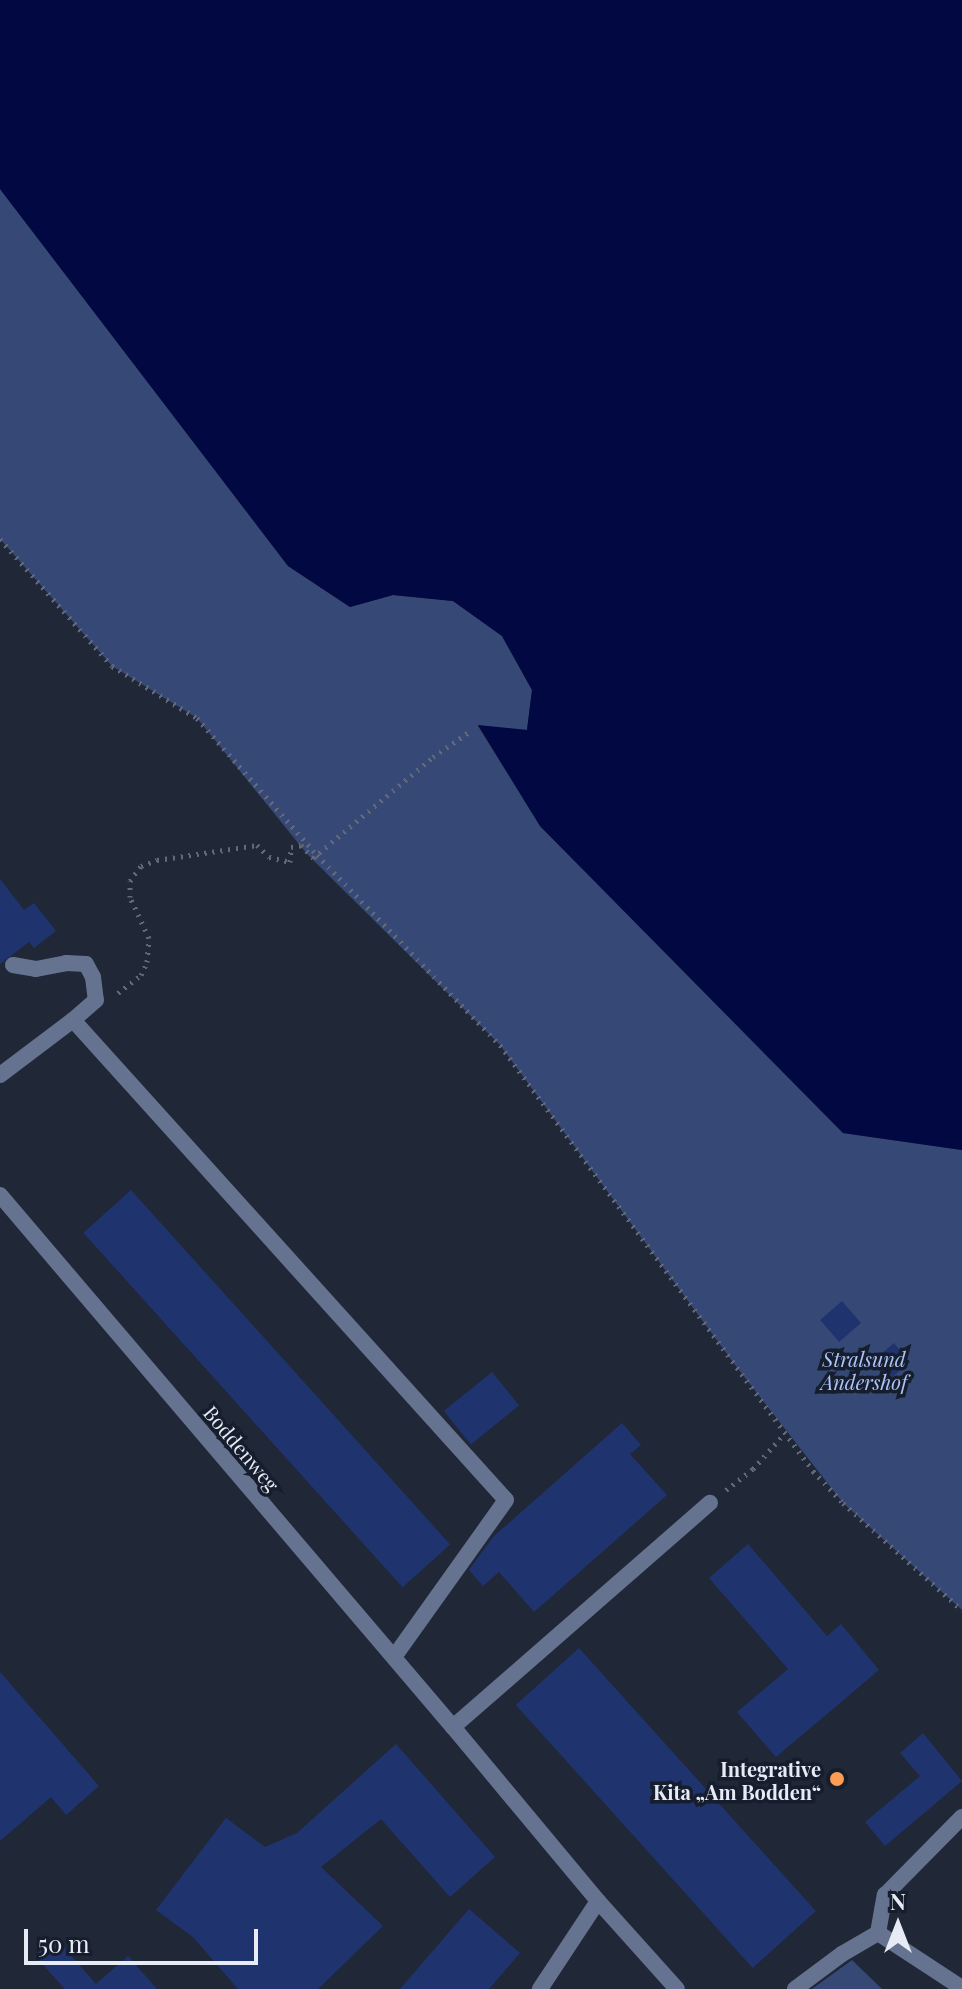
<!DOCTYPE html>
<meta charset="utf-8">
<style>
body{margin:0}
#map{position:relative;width:962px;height:1989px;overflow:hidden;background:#202737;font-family:"Playfair Display",serif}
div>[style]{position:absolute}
.green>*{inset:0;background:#364976}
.water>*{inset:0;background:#020841}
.building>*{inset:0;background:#1f346f;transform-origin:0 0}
.path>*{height:5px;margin-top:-2.5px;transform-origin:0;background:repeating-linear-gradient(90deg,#636978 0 2px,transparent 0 8px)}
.lane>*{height:16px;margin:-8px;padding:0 8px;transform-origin:8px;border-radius:8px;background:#667390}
.street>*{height:16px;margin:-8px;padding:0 8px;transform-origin:8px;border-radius:8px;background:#667390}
.dots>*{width:22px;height:22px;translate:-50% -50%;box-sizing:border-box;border:4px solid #161d2d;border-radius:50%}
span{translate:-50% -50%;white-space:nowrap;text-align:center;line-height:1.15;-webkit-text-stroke:7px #161d2d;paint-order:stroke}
.park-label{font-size:20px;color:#adc4fb;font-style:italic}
.street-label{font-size:20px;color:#e6ebf6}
.poi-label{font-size:20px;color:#e6ebf6;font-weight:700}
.right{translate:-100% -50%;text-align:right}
.north{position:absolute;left:858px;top:1885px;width:80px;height:80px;-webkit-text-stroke:6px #161d2d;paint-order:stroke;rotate:0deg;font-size:22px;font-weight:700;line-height:32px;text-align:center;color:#e6ebf6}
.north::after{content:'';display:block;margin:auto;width:28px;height:36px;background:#e6ebf6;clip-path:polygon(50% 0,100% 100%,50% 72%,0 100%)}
.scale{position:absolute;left:24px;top:1929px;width:234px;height:36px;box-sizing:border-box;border:4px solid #e6ebf6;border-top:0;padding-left:10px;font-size:24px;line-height:28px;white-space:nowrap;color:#e6ebf6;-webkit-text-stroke:6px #161d2d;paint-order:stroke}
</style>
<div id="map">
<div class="green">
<i style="clip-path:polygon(0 189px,288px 566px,350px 607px,393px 595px,453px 601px,502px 636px,532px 690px,527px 730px,478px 726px,540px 826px,843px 1133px,962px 1150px,962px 1610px,843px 1503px,735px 1365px,500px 1045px,307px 854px,197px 718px,112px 666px,0 539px)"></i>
<i style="clip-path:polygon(852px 1960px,882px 1989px,812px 1989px)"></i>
</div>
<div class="water">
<i style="clip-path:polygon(0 0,962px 0,962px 1150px,843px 1133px,540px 826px,478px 725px,527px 730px,532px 690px,502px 636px,453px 601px,393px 595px,350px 607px,288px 566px,0 189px)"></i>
</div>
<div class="building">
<i style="clip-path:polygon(0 879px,24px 910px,34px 903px,56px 931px,34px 948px,29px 942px,0 964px)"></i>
<i style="left:131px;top:1190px;width:477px;height:64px;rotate:48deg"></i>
<i style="left:842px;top:1301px;width:29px;height:29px;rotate:49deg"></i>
<i style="left:894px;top:1343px;width:25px;height:28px;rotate:50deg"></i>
<i style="left:492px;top:1372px;width:43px;height:62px;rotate:51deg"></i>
<i style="clip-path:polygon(622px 1423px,641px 1445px,630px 1454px,667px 1495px,534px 1612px,499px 1572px,483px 1586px,469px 1570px,493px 1537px)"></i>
<i style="clip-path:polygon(748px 1544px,827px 1636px,841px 1624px,879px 1670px,776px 1757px,737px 1712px,788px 1669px,709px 1578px)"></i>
<i style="left:579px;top:1648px;width:354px;height:85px;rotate:48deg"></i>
<i style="clip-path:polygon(0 1672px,99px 1786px,66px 1815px,51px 1797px,0 1841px)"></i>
<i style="clip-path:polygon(923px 1733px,962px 1781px,885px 1846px,865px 1822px,920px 1776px,900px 1753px)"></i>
<i style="clip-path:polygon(396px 1744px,495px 1857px,450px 1897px,381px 1819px,321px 1867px,383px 1926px,318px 1989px,238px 1989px,193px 1937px,156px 1910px,226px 1818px,265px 1847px,297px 1833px)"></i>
<i style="clip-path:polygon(469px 1909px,520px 1953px,489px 1989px,400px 1989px)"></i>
<i style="clip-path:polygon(55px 1937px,96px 1984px,128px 1956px,157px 1989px,65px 1989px,35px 1956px)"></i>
</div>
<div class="path">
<i style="left:0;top:539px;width:169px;rotate:48.6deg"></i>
<i style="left:112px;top:666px;width:100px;rotate:31.5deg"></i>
<i style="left:197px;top:718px;width:182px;rotate:48.8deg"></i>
<i style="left:317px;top:855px;width:264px;rotate:46.1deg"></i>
<i style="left:500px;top:1045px;width:529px;rotate:53.69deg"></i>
<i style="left:813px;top:1471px;width:44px;rotate:46.8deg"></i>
<i style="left:843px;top:1503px;width:160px;rotate:42deg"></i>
<i style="left:118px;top:993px;width:29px;rotate:-38deg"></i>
<i style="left:141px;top:975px;width:14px;rotate:-65deg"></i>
<i style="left:147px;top:962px;width:24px;rotate:-85deg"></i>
<i style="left:149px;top:938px;width:45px;rotate:-114.9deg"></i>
<i style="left:130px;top:897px;width:16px;rotate:-90deg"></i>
<i style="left:130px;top:881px;width:19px;rotate:-54deg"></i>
<i style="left:141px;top:866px;width:17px;rotate:-21deg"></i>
<i style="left:157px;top:860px;width:101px;rotate:-8.5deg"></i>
<i style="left:257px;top:845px;width:17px;rotate:45deg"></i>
<i style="left:269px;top:857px;width:22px;rotate:13deg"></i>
<i style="left:290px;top:862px;width:15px;rotate:-86deg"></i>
<i style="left:291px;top:847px;width:10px;rotate:-11deg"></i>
<i style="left:301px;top:845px;width:18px;rotate:47deg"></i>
<i style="left:313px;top:858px;width:157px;rotate:-40.1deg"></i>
<i style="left:433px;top:757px;width:44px;rotate:-34.8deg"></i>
<i style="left:726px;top:1490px;width:34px;rotate:-38deg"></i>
<i style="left:753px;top:1469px;width:48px;rotate:-48.4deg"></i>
</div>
<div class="lane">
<i style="left:13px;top:965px;width:23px;rotate:10deg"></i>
<i style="left:36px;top:969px;width:31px;rotate:-11deg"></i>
<i style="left:66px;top:963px;width:20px;rotate:3deg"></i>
<i style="left:86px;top:964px;width:15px;rotate:62deg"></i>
<i style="left:93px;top:977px;width:23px;rotate:83deg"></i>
<i style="left:96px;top:1000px;width:30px;rotate:139deg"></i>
<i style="left:73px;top:1020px;width:646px;rotate:47.95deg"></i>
<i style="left:506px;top:1500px;width:193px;rotate:125.5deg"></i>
<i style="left:0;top:1195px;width:699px;rotate:49.59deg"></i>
</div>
<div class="street">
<i style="left:0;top:1075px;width:91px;rotate:-37deg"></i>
<i style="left:598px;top:1901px;width:226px;rotate:-129.8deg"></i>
<i style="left:453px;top:1727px;width:341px;rotate:-41.1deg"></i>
<i style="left:878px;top:1933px;width:100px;rotate:33.2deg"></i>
<i style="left:540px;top:1989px;width:105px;rotate:-56.6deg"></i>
<i style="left:598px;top:1901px;width:118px;rotate:48.1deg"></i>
<i style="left:795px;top:1989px;width:59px;rotate:-36.7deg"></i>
<i style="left:842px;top:1954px;width:42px;rotate:-30.3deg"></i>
<i style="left:878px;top:1933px;width:39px;rotate:-80deg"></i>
<i style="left:885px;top:1895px;width:110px;rotate:-45.4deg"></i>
</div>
<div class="dots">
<i style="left:837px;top:1779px;background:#fc9d53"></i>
</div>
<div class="park-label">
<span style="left:864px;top:1370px">Stralsund<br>Andershof</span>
</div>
<div class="street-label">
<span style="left:242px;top:1448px;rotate:50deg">Boddenweg</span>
</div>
<div class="poi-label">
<span class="right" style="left:821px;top:1780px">Integrative<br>Kita „Am Bodden“</span>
</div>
<div class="north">N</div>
<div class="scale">50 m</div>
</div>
